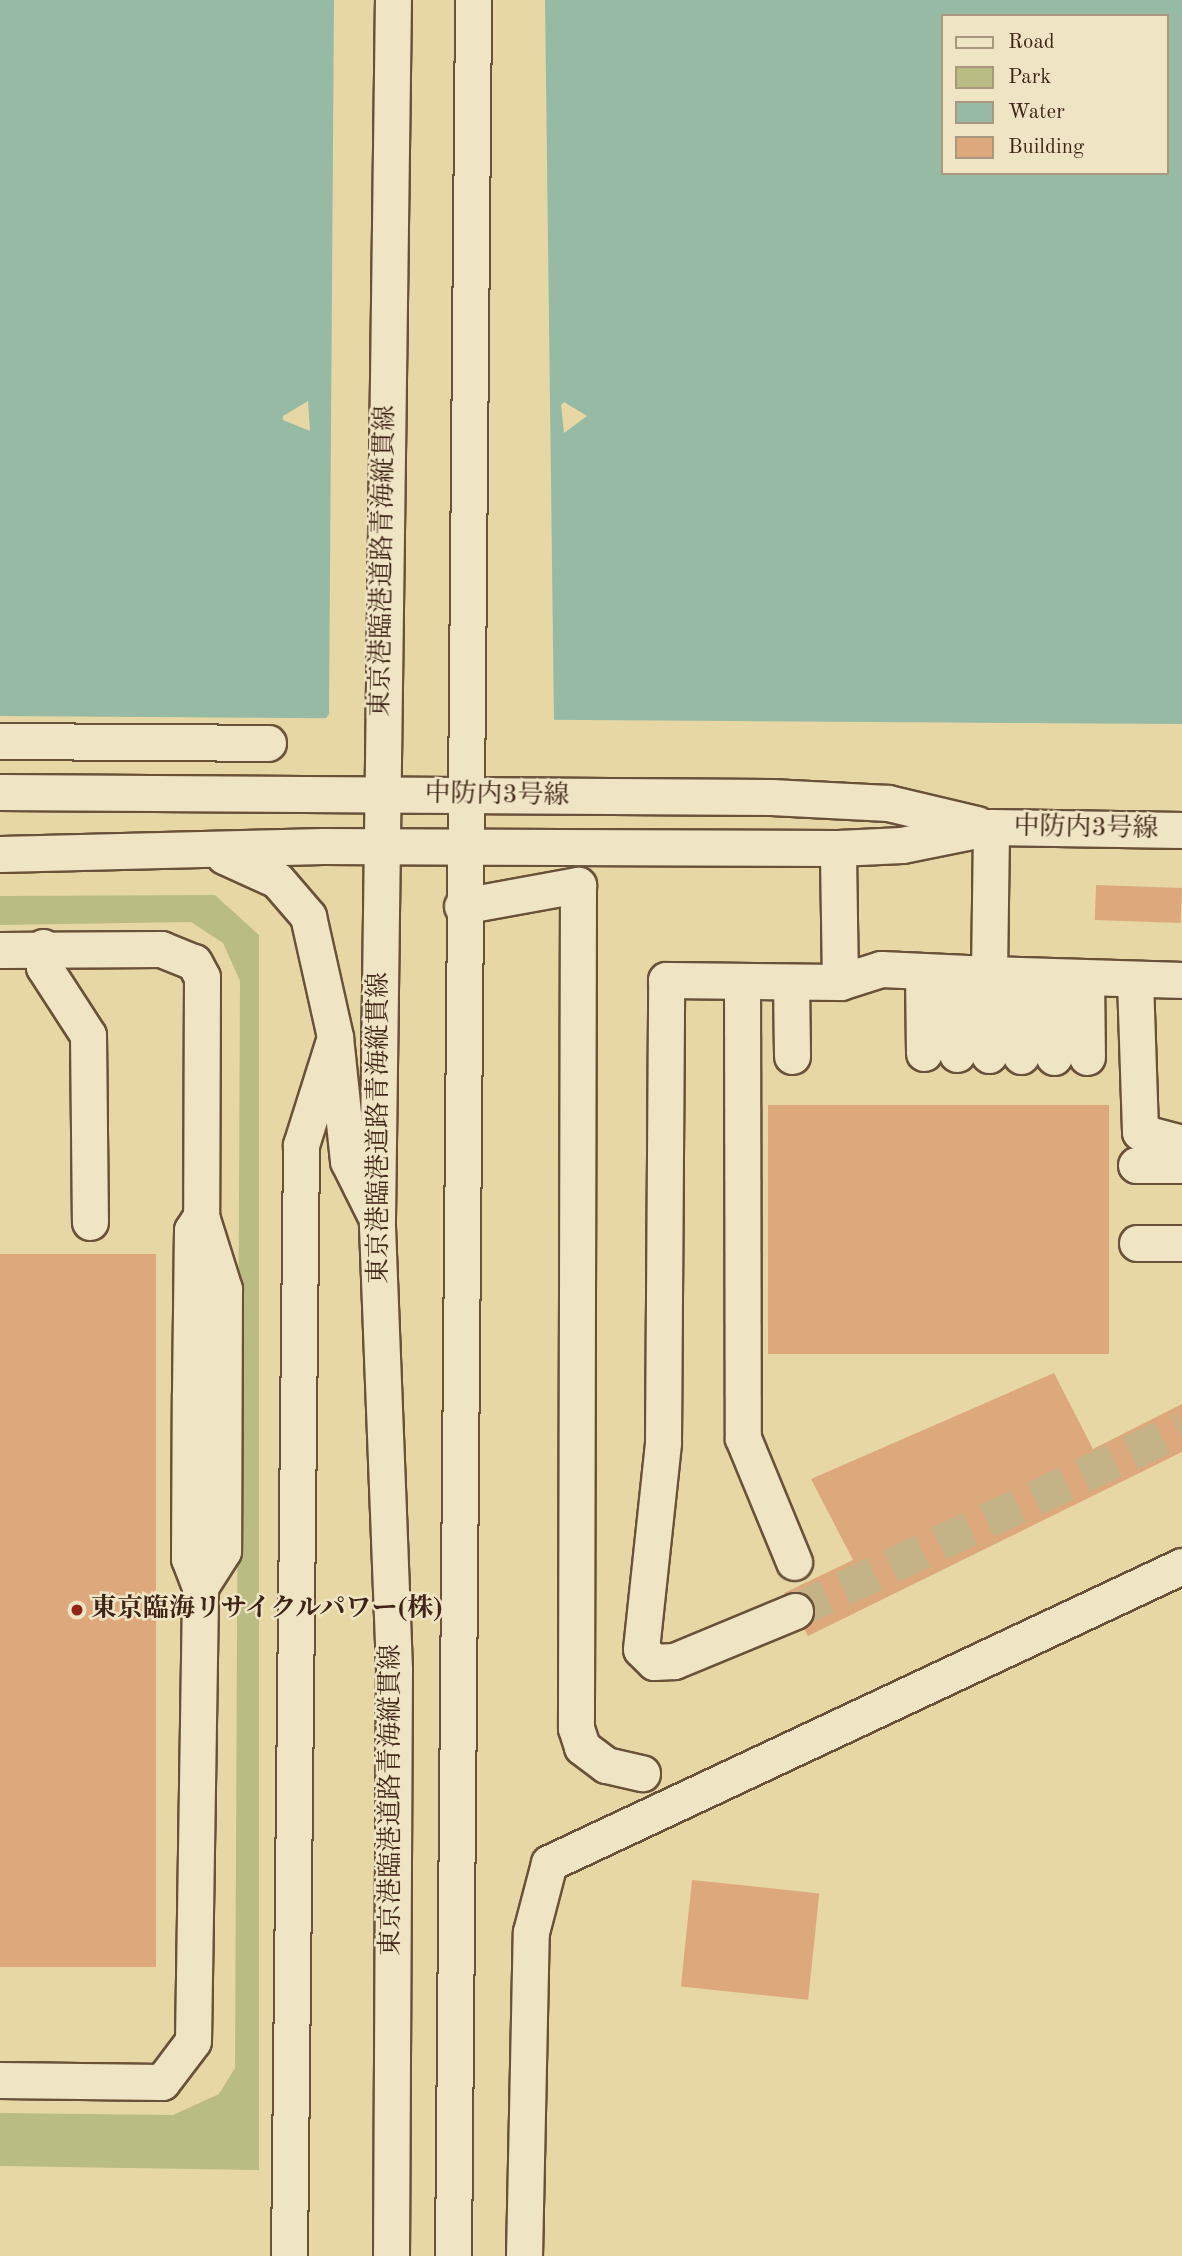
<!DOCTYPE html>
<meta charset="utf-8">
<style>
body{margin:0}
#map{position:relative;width:1182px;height:2256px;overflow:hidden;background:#e7d7a4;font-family:"Old Standard TT","Noto Serif JP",serif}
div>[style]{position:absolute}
.green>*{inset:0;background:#b9bd83}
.water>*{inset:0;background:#97baa5}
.pier>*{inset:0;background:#e7d7a4}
.building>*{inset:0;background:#dea87d;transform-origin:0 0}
.minor-tunnel>*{height:35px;margin-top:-17.5px;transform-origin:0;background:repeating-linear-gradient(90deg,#c5b388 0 35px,transparent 0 53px)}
.roads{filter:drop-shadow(2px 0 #69513a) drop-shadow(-2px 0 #69513a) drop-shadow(0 2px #69513a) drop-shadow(0 -2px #69513a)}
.minor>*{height:35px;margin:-17.5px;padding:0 17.5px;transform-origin:17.5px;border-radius:17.5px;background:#efe5c4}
.dots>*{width:19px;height:19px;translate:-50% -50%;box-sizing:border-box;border:4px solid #efe5c4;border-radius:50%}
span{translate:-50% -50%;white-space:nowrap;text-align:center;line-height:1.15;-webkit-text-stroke:5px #efe5c4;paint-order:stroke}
.street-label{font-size:26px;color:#3f2417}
.poi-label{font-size:26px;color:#3f2417;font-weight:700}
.left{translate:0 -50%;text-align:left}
.legend{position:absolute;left:941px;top:14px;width:228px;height:161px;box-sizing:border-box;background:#efe5c4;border:2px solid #a9987f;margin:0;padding:9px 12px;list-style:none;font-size:21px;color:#3f2417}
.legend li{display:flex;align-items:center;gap:14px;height:35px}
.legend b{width:35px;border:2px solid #a9987f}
</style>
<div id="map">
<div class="green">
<i style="clip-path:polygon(215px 895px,259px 935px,259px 2170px,0 2166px,0 2113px,173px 2115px,219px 2094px,235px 2068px,240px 981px,223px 943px,191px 922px,0 925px,0 896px)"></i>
</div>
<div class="water">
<i style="clip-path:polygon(evenodd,0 0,1182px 0,1182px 724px,0 716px,0 0,942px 16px,1166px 16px,1166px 173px,942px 173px,942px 16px,0 0,308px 401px,310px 431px,283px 420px,283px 416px,308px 401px,0 0,564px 402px,587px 416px,564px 433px,561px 405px,564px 402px)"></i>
</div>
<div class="pier">
<i style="clip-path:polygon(334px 0,545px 0,554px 723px,323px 722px,329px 714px)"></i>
</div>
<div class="building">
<i style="left:1096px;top:885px;width:86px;height:35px;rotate:2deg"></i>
<i style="left:768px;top:1105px;width:341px;height:249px"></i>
<i style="left:0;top:1254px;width:156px;height:713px"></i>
<i style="clip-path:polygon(1054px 1373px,1093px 1449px,1182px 1404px,1182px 1452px,808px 1636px,784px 1593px,853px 1560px,811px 1479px)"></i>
<i style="left:692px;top:1880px;width:128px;height:107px;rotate:6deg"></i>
</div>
<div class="minor-tunnel">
<i style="left:795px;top:1611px;width:428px;rotate:-25.3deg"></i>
</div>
<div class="roads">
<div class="minor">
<i style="left:0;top:741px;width:268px;rotate:0.4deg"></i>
<i style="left:0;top:792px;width:771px;rotate:0.37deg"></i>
<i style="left:771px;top:797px;width:117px;rotate:2.9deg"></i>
<i style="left:888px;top:803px;width:91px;rotate:13.3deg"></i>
<i style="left:0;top:854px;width:323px;rotate:-1.4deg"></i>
<i style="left:323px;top:846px;width:515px;rotate:0.22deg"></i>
<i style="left:838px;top:848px;width:64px;rotate:-2.7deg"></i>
<i style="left:902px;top:845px;width:91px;rotate:-11.4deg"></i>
<i style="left:991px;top:827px;width:191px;rotate:0.9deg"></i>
<i style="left:224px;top:856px;width:58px;rotate:24.4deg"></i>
<i style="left:277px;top:880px;width:48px;rotate:49.3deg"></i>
<i style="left:308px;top:916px;width:124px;rotate:77.4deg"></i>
<i style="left:335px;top:1037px;width:125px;rotate:84deg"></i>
<i style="left:348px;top:1161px;width:58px;rotate:63.4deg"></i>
<i style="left:462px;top:906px;width:118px;rotate:-10.3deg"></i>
<i style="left:578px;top:885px;width:843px;rotate:90.14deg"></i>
<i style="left:576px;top:1728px;width:20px;rotate:72deg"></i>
<i style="left:582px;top:1747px;width:30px;rotate:37deg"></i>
<i style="left:606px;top:1765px;width:37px;rotate:13deg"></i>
<i style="left:43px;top:947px;width:20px;rotate:87deg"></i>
<i style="left:44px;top:967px;width:81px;rotate:57.1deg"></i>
<i style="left:88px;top:1035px;width:187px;rotate:89.4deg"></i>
<i style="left:0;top:950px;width:161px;rotate:-0.4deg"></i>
<i style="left:161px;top:949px;width:35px;rotate:22deg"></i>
<i style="left:194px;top:962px;width:17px;rotate:62deg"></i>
<i style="left:202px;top:977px;width:239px;rotate:90.2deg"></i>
<i style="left:201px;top:1216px;width:77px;rotate:72.5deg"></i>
<i style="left:224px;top:1289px;width:262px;rotate:90.2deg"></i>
<i style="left:223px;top:1551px;width:43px;rotate:122.6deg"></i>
<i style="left:923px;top:971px;width:82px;rotate:89.3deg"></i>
<i style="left:956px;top:973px;width:81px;rotate:89.3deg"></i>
<i style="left:1021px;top:976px;width:80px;rotate:90deg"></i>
<i style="left:1086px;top:978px;width:79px;rotate:89.3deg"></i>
<i style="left:1135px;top:980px;width:152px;rotate:88.1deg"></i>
<i style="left:1140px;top:1132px;width:43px;rotate:14.7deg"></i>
<i style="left:742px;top:981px;width:457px;rotate:89.9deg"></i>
<i style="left:743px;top:1438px;width:134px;rotate:67.6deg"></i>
<i style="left:791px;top:982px;width:74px;rotate:89.2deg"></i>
<i style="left:840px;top:982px;width:43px;rotate:-17.6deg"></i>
<i style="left:881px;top:969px;width:108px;rotate:2.7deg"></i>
<i style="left:989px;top:974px;width:147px;rotate:-89.2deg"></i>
<i style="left:989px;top:1055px;width:81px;rotate:-90deg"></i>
<i style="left:989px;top:974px;width:193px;rotate:1.8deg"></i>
<i style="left:1054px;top:1057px;width:80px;rotate:-90deg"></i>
<i style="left:1136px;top:1165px;width:46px"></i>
<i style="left:1137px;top:1243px;width:45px"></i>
<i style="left:795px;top:1611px;width:131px;rotate:157.5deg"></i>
<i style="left:674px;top:1661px;width:20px;rotate:177deg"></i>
<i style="left:654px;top:1662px;width:18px;rotate:-135deg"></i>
<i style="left:641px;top:1649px;width:208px;rotate:-83.9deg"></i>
<i style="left:663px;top:1442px;width:462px;rotate:-89.6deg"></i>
<i style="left:666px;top:980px;width:174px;rotate:0.7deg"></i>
<i style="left:840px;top:982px;width:134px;rotate:-90.9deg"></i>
<i style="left:0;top:2080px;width:162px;rotate:0.7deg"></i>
<i style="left:162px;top:2082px;width:51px;rotate:-52.9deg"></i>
<i style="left:193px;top:2041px;width:454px;rotate:-89.1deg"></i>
<i style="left:200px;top:1587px;width:30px;rotate:-111deg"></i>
<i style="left:189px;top:1559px;width:166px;rotate:-89.7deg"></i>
<i style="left:190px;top:1393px;width:163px;rotate:-89.3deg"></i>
<i style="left:192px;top:1230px;width:17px;rotate:-57deg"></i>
<i style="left:289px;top:2256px;width:1111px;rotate:-89.38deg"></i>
<i style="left:301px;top:1145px;width:113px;rotate:-72.5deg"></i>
<i style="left:391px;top:2256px;width:587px;rotate:-89.71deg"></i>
<i style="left:394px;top:1669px;width:450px;rotate:-92.2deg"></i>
<i style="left:377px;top:1219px;width:1219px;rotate:-89.25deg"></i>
<i style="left:453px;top:2256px;width:2256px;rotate:-89.49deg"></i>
<i style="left:524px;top:2256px;width:324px;rotate:-88.8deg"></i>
<i style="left:531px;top:1932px;width:71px;rotate:-75.4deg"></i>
<i style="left:549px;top:1863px;width:699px;rotate:-25.14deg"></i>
</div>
</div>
<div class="dots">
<i style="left:77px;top:1610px;background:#8f2418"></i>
</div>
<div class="street-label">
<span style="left:384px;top:561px;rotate:-89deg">東京港臨港道路青海縦貫線</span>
<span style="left:497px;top:796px;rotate:1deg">中防内3号線</span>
<span style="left:1086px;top:829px;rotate:1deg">中防内3号線</span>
<span style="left:380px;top:1128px;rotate:-90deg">東京港臨港道路青海縦貫線</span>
<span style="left:392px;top:1800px;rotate:-90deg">東京港臨港道路青海縦貫線</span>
</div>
<div class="poi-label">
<span class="left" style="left:91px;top:1610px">東京臨海リサイクルパワー(株)</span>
</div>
<ul class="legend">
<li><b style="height:9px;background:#efe5c4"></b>Road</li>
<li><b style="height:19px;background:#b9bd83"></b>Park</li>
<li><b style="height:19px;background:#97baa5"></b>Water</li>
<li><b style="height:19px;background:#dea87d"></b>Building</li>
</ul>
</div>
